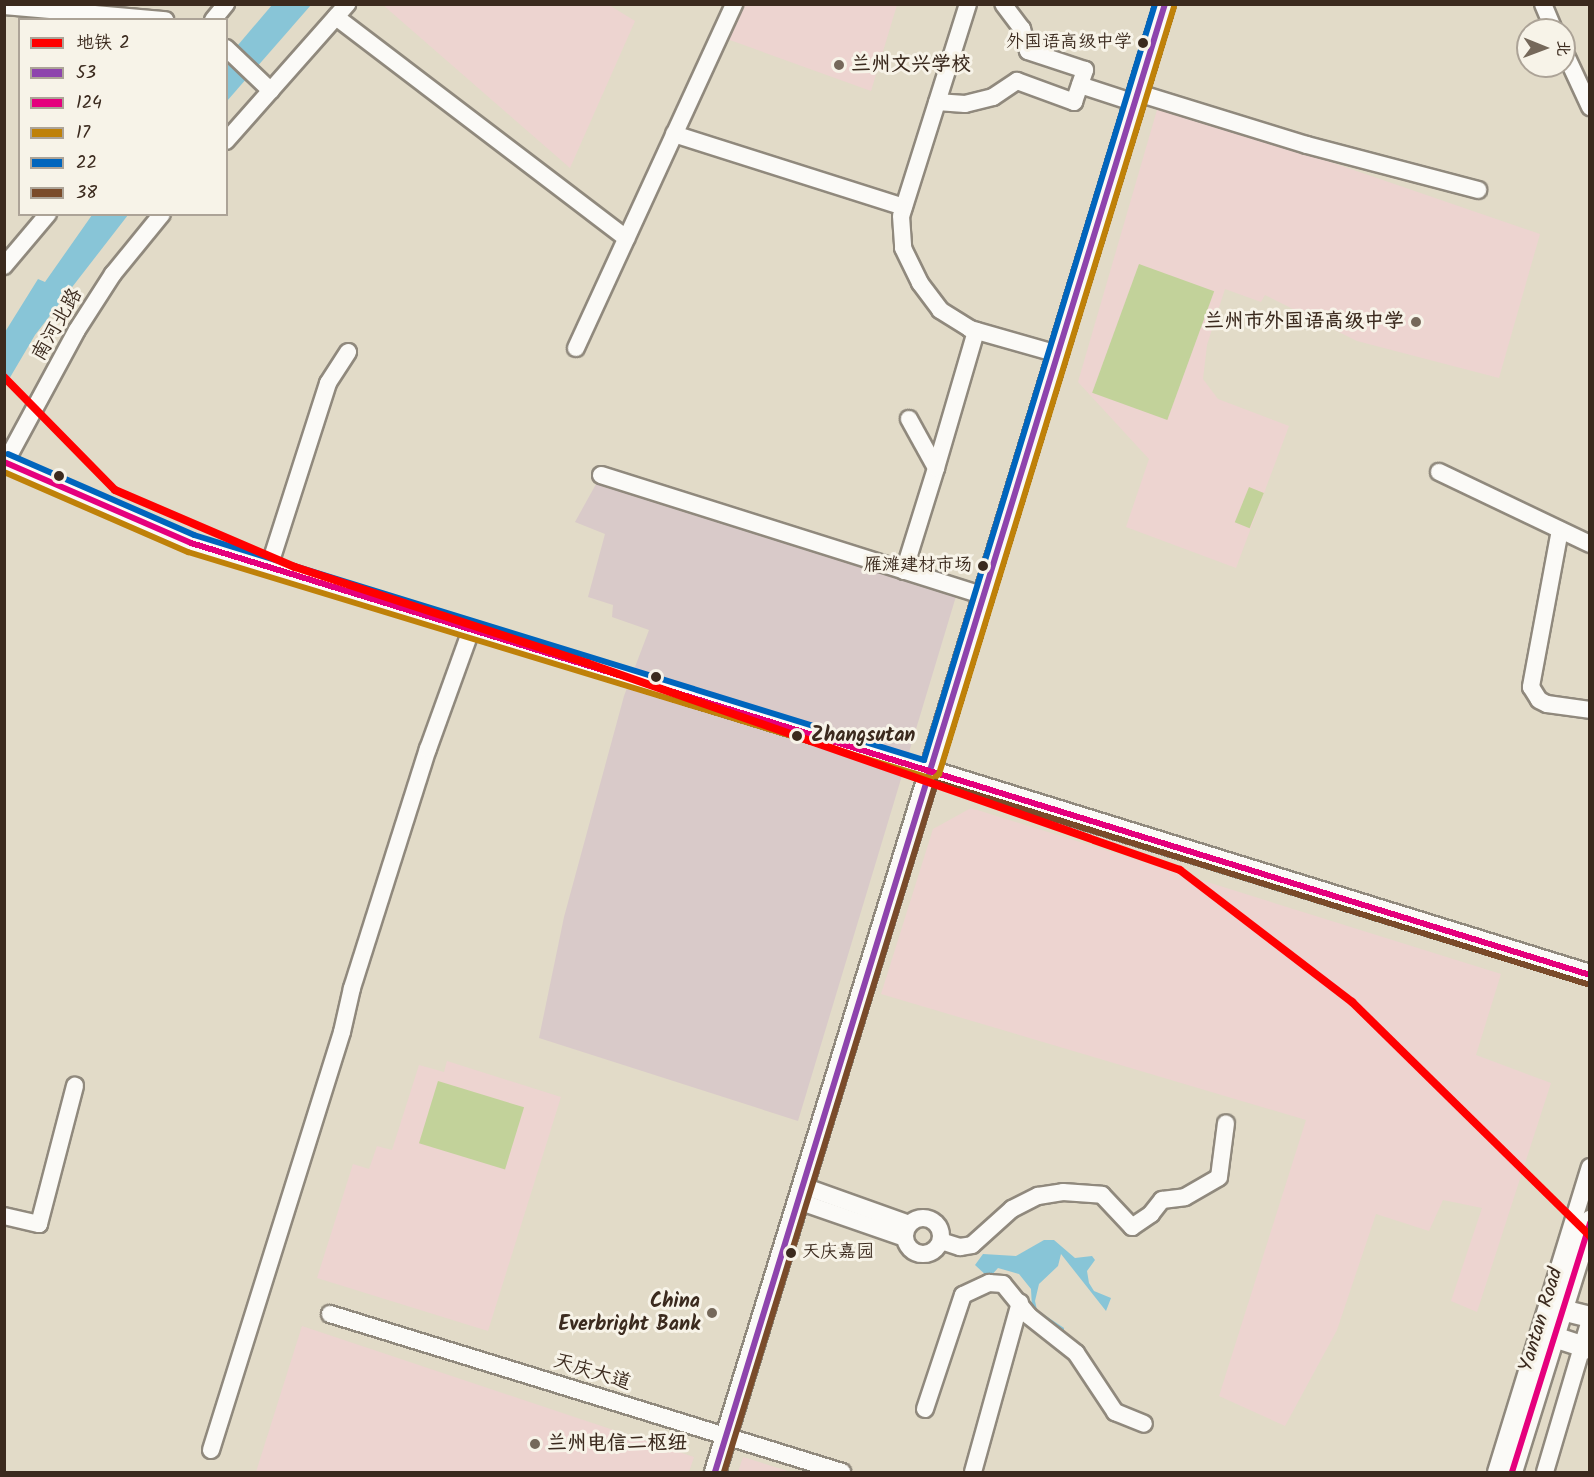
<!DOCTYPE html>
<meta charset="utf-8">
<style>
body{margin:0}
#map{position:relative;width:1594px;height:1477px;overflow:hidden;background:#e2dbc8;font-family:Kalam,"LXGW WenKai TC",sans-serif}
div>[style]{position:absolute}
.built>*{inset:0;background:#edd4d0}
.industrial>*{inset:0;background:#d9cac9}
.green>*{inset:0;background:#c2d29a;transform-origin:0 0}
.water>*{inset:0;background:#88c5d7}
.roads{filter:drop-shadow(2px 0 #90897d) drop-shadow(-2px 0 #90897d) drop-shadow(0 2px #90897d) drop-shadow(0 -2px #90897d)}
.minor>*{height:16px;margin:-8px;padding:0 8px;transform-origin:8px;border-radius:8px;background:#fbfaf7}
.minor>.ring{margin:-8px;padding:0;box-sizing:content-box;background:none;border:16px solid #fbfaf7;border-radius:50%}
.major>*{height:20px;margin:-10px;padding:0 10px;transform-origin:10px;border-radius:10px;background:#fbfaf7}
.bus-1>*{height:6px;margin:-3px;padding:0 3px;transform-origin:3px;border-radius:3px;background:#8e44ad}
.bus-2>*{height:6px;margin:-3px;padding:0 3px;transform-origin:3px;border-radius:3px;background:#e5007d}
.bus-3>*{height:6px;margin:-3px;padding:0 3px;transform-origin:3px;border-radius:3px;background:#bf8109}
.bus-4>*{height:6px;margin:-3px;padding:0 3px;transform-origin:3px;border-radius:3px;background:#0065bd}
.bus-5>*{height:6px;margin:-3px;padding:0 3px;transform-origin:3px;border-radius:3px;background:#7a4b2a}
.metro-1>*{height:8px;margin:-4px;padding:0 4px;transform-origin:4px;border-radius:4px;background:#f00}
.dots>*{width:16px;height:16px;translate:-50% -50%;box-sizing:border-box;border:3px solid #f7f3e8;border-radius:50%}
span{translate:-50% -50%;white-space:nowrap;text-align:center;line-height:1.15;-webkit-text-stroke:6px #f7f3e8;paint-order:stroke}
.bus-label{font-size:18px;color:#3b2a1e}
.right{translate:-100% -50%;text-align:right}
.left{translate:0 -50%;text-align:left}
.poi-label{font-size:20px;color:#3b2a1e;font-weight:700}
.street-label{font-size:20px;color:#3b2a1e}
.stop-label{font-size:20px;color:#3b2a1e;font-weight:700}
.frame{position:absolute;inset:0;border:6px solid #3b2a1e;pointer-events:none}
.legend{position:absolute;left:18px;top:18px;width:210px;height:198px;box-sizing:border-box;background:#f7f3e8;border:2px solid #aca397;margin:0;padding:8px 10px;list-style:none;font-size:18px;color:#3b2a1e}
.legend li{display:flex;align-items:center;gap:12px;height:30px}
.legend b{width:30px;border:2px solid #aca397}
.north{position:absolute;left:1516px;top:18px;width:60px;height:60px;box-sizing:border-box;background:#f7f3e8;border:2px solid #aca397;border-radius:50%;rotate:91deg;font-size:16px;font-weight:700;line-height:24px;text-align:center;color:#3b2a1e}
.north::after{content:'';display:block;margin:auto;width:21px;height:27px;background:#75685a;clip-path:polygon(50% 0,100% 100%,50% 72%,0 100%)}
</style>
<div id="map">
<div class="built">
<i style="clip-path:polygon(383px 5px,609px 5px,635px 21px,570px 168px)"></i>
<i style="clip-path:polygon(743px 5px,897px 5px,871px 91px,727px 39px)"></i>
<i style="clip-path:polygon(1159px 103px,1540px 234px,1499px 378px,1357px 341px,1265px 295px,1261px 302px,1225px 289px,1207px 345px,1203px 379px,1218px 399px,1289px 426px,1236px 568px,1126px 527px,1149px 459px,1078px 382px)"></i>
<i style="clip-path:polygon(971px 808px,1501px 974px,1476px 1055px,1551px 1083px,1477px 1312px,1451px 1301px,1482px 1208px,1443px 1200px,1429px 1231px,1376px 1214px,1337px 1330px,1285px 1426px,1219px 1396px,1306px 1120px,881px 994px,933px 829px)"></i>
<i style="clip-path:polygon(447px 1061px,561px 1097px,488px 1331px,317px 1278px,353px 1164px,369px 1169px,377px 1146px,392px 1150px,419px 1065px,444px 1072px)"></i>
<i style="clip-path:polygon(302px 1326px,694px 1457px,689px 1472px,256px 1472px)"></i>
<i style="clip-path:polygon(743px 1457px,791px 1472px,738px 1472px)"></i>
</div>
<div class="industrial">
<i style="clip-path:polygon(601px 475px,960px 583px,798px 1121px,539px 1038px,564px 917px,624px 696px,649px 630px,612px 617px,613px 605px,588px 597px,605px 534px,575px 522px)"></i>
</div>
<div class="green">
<i style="left:1139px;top:264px;width:80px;height:137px;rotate:20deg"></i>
<i style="left:1249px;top:487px;width:16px;height:38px;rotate:22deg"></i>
<i style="left:438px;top:1081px;width:90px;height:65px;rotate:17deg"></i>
</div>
<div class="water">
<i style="clip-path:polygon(272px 5px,311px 5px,227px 101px,227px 58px)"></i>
<i style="clip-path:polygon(92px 215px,128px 215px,35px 335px,5px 386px,5px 332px,38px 279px,45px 282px)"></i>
<i style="clip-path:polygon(1044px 1240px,1054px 1240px,1075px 1258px,1092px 1256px,1095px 1260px,1087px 1271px,1089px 1283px,1094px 1291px,1111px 1298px,1106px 1311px,1061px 1254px,1058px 1266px,1039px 1284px,1035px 1301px,1037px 1310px,1064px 1328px,1064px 1336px,1032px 1308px,1031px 1289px,1019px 1274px,998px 1268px,989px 1278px,975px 1265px,983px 1254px,1016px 1256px)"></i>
</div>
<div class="roads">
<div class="minor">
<i style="left:968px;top:4px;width:222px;rotate:107.5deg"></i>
<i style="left:901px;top:216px;width:32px;rotate:86deg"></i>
<i style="left:903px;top:248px;width:39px;rotate:64deg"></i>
<i style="left:920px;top:283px;width:34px;rotate:53deg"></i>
<i style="left:940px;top:310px;width:36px;rotate:32deg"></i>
<i style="left:970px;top:329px;width:91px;rotate:15.9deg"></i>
<i style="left:1543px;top:4px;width:28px;rotate:67deg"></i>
<i style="left:4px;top:6px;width:162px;rotate:5deg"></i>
<i style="left:336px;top:17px;width:365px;rotate:37.3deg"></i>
<i style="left:213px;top:20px;width:21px;rotate:-51deg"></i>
<i style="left:226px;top:48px;width:62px;rotate:43.7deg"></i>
<i style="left:1564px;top:51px;width:62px;rotate:65.1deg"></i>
<i style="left:1080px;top:85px;width:58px;rotate:18.1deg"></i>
<i style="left:1138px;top:93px;width:177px;rotate:17.1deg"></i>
<i style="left:1307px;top:145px;width:177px;rotate:14.7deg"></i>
<i style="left:937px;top:102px;width:28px;rotate:4deg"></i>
<i style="left:965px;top:104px;width:29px;rotate:-14deg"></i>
<i style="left:993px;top:97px;width:29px;rotate:-34deg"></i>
<i style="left:1017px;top:81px;width:61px;rotate:20.2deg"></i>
<i style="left:1074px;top:102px;width:34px;rotate:-71deg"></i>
<i style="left:1085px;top:70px;width:60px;rotate:-161.6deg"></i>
<i style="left:1028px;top:51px;width:23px;rotate:-105deg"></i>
<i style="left:1022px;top:29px;width:31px;rotate:-127deg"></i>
<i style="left:674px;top:134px;width:241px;rotate:17.6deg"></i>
<i style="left:226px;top:141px;width:183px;rotate:-48.5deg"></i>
<i style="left:4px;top:266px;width:68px;rotate:-49.8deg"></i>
<i style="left:576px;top:348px;width:379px;rotate:-65.3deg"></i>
<i style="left:4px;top:462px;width:204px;rotate:23.4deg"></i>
<i style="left:191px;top:543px;width:773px;rotate:17.15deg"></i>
<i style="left:4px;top:465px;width:153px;rotate:-61.6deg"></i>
<i style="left:77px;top:330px;width:67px;rotate:-57.3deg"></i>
<i style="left:113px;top:274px;width:77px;rotate:-50.8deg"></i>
<i style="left:936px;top:468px;width:143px;rotate:-73.7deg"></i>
<i style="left:1439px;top:472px;width:167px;rotate:25.5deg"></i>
<i style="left:601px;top:475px;width:402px;rotate:17.5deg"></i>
<i style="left:1560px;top:530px;width:160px;rotate:100.5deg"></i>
<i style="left:1531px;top:687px;width:15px;rotate:58deg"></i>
<i style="left:1539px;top:700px;width:9px;rotate:27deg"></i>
<i style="left:1547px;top:704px;width:43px;rotate:7.9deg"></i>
<i style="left:269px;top:567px;width:193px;rotate:-72.2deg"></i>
<i style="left:328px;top:383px;width:37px;rotate:-57deg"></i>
<i style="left:904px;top:571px;width:108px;rotate:-72.7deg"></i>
<i style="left:936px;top:468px;width:56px;rotate:-118.9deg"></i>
<i style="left:803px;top:1186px;width:113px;rotate:19.7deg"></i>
<i style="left:798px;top:1201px;width:113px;rotate:19.1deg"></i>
<i style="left:4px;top:1216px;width:36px;rotate:13deg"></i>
<i style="left:39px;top:1224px;width:143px;rotate:-75.4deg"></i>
<i class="ring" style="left:905px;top:1218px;width:20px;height:20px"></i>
<i style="left:941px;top:1241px;width:20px;rotate:18deg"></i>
<i style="left:960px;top:1247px;width:12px;rotate:-9deg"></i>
<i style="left:972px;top:1245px;width:54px;rotate:-42deg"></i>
<i style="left:1012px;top:1209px;width:29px;rotate:-27deg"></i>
<i style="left:1038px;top:1196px;width:25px;rotate:-9deg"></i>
<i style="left:1063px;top:1192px;width:39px;rotate:4deg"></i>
<i style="left:1102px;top:1195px;width:44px;rotate:46.8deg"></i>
<i style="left:1132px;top:1227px;width:23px;rotate:-34deg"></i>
<i style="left:1151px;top:1214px;width:18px;rotate:-52deg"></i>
<i style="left:1162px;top:1200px;width:23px;rotate:-7deg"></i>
<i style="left:1185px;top:1197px;width:39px;rotate:-30deg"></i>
<i style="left:1219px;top:1177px;width:54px;rotate:-82.6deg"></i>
<i style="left:330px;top:1314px;width:536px;rotate:17.15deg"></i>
<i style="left:925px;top:1409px;width:120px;rotate:-71.6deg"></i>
<i style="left:963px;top:1295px;width:29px;rotate:-25deg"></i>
<i style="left:989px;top:1283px;width:14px;rotate:4deg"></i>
<i style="left:1003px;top:1284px;width:41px;rotate:50.9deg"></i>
<i style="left:1029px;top:1316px;width:60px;rotate:38.2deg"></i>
<i style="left:1076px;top:1353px;width:71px;rotate:56.5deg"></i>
<i style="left:1115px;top:1412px;width:31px;rotate:22deg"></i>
<i style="left:211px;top:1450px;width:438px;rotate:-72.6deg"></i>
<i style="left:342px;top:1032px;width:45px;rotate:-77.2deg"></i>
<i style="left:352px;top:988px;width:251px;rotate:-72.4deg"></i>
<i style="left:428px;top:749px;width:127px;rotate:-70.1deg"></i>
<i style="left:973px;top:1472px;width:176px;rotate:-74.5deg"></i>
<i style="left:1496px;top:1472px;width:319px;rotate:-72.9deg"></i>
<i style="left:1545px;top:1472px;width:159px;rotate:-73.5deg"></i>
</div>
<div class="major">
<i style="left:930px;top:771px;width:691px;rotate:17.18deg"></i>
<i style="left:1562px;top:1310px;width:29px;rotate:14deg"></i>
<i style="left:1554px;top:1337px;width:38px;rotate:18deg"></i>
<i style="left:715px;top:1472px;width:1535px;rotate:-72.96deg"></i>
<i style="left:1512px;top:1472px;width:263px;rotate:-72.7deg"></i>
</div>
</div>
<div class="bus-1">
<i style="left:715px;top:1472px;width:1535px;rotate:-72.96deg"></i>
</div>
<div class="bus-2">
<i style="left:4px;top:462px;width:204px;rotate:23.4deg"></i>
<i style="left:191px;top:543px;width:1464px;rotate:17.16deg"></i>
<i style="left:1512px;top:1472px;width:261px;rotate:-72.6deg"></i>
</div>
<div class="bus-3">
<i style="left:4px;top:472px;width:201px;rotate:23.5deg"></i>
<i style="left:188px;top:552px;width:779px;rotate:16.95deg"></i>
<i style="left:933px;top:779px;width:8px;rotate:-40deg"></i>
<i style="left:939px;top:774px;width:802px;rotate:-72.97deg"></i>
</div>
<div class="bus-4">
<i style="left:8px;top:454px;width:203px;rotate:23.5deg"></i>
<i style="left:194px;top:535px;width:764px;rotate:17.13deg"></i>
<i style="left:924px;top:760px;width:791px;rotate:-73.01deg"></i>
</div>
<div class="bus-5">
<i style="left:724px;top:1472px;width:722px;rotate:-72.92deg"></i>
<i style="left:936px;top:782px;width:682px;rotate:17.24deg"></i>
</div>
<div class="metro-1">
<i style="left:4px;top:377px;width:158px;rotate:45.5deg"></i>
<i style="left:115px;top:490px;width:196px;rotate:23.2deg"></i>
<i style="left:295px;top:567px;width:307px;rotate:18.2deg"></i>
<i style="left:587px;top:663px;width:628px;rotate:19.24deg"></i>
<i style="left:1180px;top:870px;width:217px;rotate:37.5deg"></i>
<i style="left:1352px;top:1002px;width:334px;rotate:44.5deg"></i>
</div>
<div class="dots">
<i style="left:1143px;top:43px;background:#3b2a1e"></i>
<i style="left:839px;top:65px;background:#75685a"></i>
<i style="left:1416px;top:322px;background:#75685a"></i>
<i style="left:59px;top:476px;background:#3b2a1e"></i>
<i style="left:983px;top:566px;background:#3b2a1e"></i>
<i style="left:656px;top:677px;background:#3b2a1e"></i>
<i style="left:797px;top:736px;background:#3b2a1e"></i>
<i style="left:791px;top:1253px;background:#3b2a1e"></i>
<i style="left:712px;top:1313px;background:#75685a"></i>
<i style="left:535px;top:1444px;background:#75685a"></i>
</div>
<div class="bus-label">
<span class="right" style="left:1132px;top:43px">外国语高级中学</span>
<span class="right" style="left:972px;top:566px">雁滩建材市场</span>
<span class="left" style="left:802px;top:1253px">天庆嘉园</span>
</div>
<div class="poi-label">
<span class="left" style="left:851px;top:65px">兰州文兴学校</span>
<span class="right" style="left:1404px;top:322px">兰州市外国语高级中学</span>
<span class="right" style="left:700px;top:1314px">China<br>Everbright Bank</span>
<span class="left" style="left:547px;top:1444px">兰州电信二枢纽</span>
</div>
<div class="street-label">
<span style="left:58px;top:325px;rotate:-60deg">南河北路</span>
<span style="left:1542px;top:1320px;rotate:-73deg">Yantan Road</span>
<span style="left:592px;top:1373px;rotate:17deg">天庆大道</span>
</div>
<div class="stop-label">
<span class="left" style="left:811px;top:736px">Zhangsutan</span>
</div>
<div class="frame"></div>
<ul class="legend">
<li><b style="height:8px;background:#f00"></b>地铁 2</li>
<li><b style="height:8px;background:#8e44ad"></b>53</li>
<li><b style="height:8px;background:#e5007d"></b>124</li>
<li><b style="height:8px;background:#bf8109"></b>17</li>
<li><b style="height:8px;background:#0065bd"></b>22</li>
<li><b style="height:8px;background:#7a4b2a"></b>38</li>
</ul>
<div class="north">北</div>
</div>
